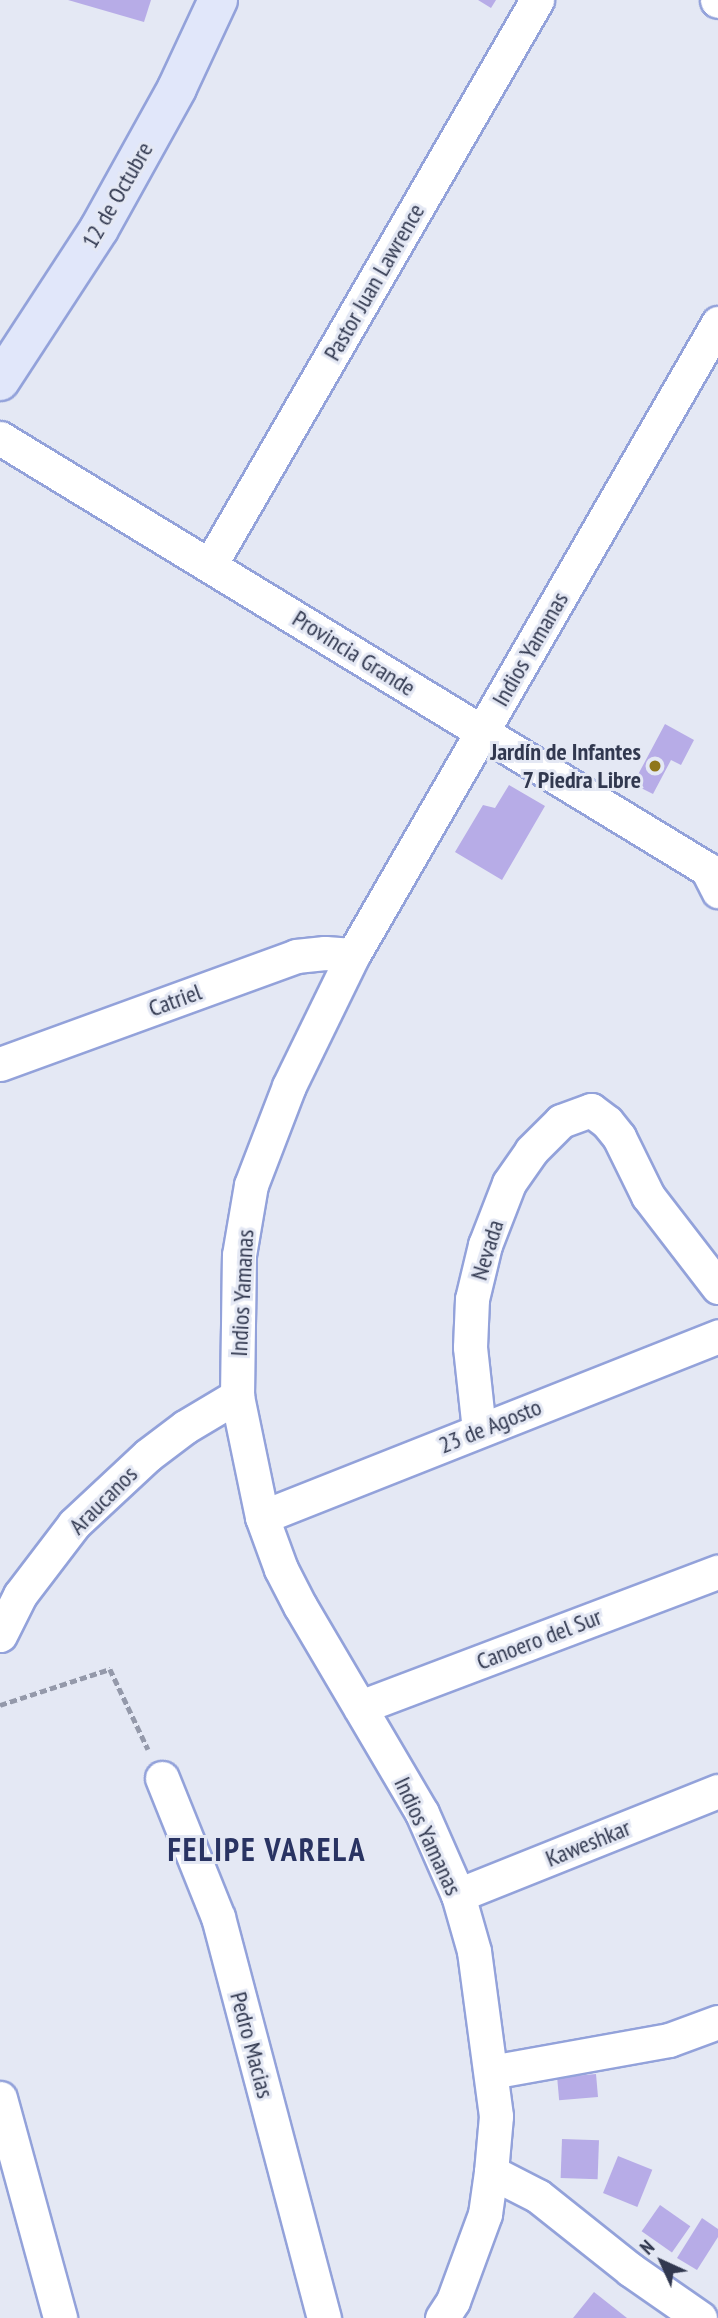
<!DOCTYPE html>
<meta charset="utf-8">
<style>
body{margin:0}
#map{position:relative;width:718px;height:2318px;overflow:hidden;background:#e4e8f4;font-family:"PT Sans Narrow",sans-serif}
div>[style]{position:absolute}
.building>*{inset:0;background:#b7ace7;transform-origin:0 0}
.path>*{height:4.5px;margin-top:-2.25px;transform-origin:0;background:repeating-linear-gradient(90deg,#9499aa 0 7px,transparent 0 10.5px)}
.roads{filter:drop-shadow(2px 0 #93a2da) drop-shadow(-2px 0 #93a2da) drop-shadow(0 2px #93a2da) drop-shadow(0 -2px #93a2da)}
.street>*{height:33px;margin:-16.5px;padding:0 16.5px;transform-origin:16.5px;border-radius:16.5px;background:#fff}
.secondary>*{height:38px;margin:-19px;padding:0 19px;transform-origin:19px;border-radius:19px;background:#e1e7fa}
.dots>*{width:19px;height:19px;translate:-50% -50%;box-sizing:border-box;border:4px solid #e4e8f4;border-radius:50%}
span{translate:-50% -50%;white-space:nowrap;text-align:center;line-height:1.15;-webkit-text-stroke:6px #e4e8f4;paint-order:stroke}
.street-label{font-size:24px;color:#31384f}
.poi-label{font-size:24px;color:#31384f;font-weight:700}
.right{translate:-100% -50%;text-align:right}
.district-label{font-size:32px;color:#293362;font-weight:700;letter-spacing:2px}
.north{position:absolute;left:627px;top:2227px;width:70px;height:70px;-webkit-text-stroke:5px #e4e8f4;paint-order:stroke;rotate:315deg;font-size:19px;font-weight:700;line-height:28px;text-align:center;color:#31384f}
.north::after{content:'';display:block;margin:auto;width:24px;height:32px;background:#31384f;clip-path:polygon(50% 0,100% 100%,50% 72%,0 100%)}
</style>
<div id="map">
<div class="building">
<i style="clip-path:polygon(68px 0,151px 0,144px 22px)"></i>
<i style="clip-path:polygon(478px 0,496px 0,491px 8px)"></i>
<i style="clip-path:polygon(665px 724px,694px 740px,681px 765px,671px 760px,653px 794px,633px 784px)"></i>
<i style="clip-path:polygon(509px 785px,545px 806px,502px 880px,455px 852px,483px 805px,495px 808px)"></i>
<i style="left:596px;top:2074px;width:23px;height:39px;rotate:85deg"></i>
<i style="left:562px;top:2139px;width:37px;height:39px;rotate:2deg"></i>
<i style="left:618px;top:2156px;width:37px;height:40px;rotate:22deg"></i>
<i style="left:660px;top:2205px;width:37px;height:32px;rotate:35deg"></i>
<i style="clip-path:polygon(702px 2218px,718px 2229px,718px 2237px,697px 2270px,677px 2258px)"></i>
<i style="clip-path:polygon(594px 2292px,627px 2318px,573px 2318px)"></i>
</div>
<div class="path">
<i style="left:0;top:1705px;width:116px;rotate:-18.1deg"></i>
<i style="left:110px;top:1669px;width:89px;rotate:64.6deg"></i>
</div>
<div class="roads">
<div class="street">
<i style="left:717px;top:0;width:1px;rotate:45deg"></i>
<i style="left:0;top:438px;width:828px;rotate:31.37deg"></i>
<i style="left:707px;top:869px;width:25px;rotate:63deg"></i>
<i style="left:210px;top:565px;width:653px;rotate:-59.94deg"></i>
<i style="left:0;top:1064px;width:315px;rotate:-20deg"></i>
<i style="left:296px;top:956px;width:29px;rotate:-6deg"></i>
<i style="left:325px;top:953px;width:28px;rotate:4deg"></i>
<i style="left:479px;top:1430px;width:83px;rotate:-96.2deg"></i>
<i style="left:470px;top:1347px;width:48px;rotate:-87.6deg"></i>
<i style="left:472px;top:1299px;width:56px;rotate:-76.5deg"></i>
<i style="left:485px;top:1245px;width:66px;rotate:-68.8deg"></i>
<i style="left:509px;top:1183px;width:39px;rotate:-55deg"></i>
<i style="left:531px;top:1151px;width:42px;rotate:-45deg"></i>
<i style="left:561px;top:1121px;width:32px;rotate:-20deg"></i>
<i style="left:591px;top:1110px;width:20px;rotate:37deg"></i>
<i style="left:607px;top:1122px;width:19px;rotate:51deg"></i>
<i style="left:619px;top:1137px;width:66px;rotate:63.8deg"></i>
<i style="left:648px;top:1196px;width:115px;rotate:52.4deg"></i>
<i style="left:262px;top:1517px;width:491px;rotate:-21.6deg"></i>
<i style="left:0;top:1635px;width:45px;rotate:-63.4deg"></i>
<i style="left:20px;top:1595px;width:89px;rotate:-52.7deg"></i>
<i style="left:74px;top:1524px;width:101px;rotate:-43deg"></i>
<i style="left:148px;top:1455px;width:46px;rotate:-37.1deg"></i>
<i style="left:185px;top:1427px;width:61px;rotate:-30.8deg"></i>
<i style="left:360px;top:1707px;width:383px;rotate:-20.7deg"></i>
<i style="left:162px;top:1778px;width:150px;rotate:68.1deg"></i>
<i style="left:218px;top:1917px;width:415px;rotate:75.2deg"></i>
<i style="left:458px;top:1895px;width:280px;rotate:-21.8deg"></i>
<i style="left:491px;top:2072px;width:181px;rotate:-10.2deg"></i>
<i style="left:669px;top:2040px;width:52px;rotate:-20.2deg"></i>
<i style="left:0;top:2098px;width:228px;rotate:74.7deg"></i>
<i style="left:491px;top:2172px;width:53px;rotate:27.1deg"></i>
<i style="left:538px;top:2196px;width:119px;rotate:38.5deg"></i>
<i style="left:631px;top:2270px;width:84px;rotate:34.8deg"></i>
<i style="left:442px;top:2318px;width:20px;rotate:-57deg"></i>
<i style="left:453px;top:2301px;width:93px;rotate:-69.8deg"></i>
<i style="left:485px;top:2214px;width:42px;rotate:-81.9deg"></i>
<i style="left:491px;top:2172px;width:56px;rotate:-84.9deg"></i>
<i style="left:496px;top:2116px;width:166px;rotate:-97.6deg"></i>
<i style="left:474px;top:1951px;width:58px;rotate:-105.9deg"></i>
<i style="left:458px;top:1895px;width:90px;rotate:-113.7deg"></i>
<i style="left:422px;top:1813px;width:240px;rotate:-120.5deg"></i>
<i style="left:300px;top:1606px;width:42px;rotate:-117.2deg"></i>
<i style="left:281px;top:1569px;width:55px;rotate:-110.1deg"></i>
<i style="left:262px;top:1517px;width:124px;rotate:-101.7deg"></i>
<i style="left:237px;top:1396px;width:141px;rotate:-89.2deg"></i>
<i style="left:239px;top:1255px;width:71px;rotate:-80.3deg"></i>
<i style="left:251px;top:1185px;width:106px;rotate:-69deg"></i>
<i style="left:289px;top:1086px;width:146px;rotate:-64deg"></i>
<i style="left:353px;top:955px;width:730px;rotate:-59.99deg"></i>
</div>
<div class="secondary">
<i style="left:0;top:381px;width:181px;rotate:-56.9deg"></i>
<i style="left:99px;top:229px;width:161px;rotate:-61deg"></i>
<i style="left:177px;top:88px;width:97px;rotate:-65deg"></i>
</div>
</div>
<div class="dots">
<i style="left:655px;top:766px;background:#8f761b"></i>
</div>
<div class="street-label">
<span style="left:117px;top:195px;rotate:-60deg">12 de Octubre</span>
<span style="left:374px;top:282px;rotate:-60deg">Pastor Juan Lawrence</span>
<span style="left:530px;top:649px;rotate:-60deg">Indios Yamanas</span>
<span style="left:354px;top:653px;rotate:32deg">Provincia Grande</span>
<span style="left:175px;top:1000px;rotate:-20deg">Catriel</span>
<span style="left:487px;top:1250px;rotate:-73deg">Nevada</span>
<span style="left:242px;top:1293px;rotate:-87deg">Indios Yamanas</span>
<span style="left:490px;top:1426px;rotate:-22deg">23 de Agosto</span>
<span style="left:103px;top:1500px;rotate:-45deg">Araucanos</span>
<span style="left:539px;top:1639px;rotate:-21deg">Canoero del Sur</span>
<span style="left:428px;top:1836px;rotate:65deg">Indios Yamanas</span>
<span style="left:588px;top:1843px;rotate:-22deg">Kaweshkar</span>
<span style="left:252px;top:2045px;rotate:75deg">Pedro Macias</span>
</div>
<div class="poi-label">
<span class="right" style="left:641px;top:766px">Jardín de Infantes<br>7 Piedra Libre</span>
</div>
<div class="district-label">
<span style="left:267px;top:1849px">FELIPE VARELA</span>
</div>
<div class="north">N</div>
</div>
